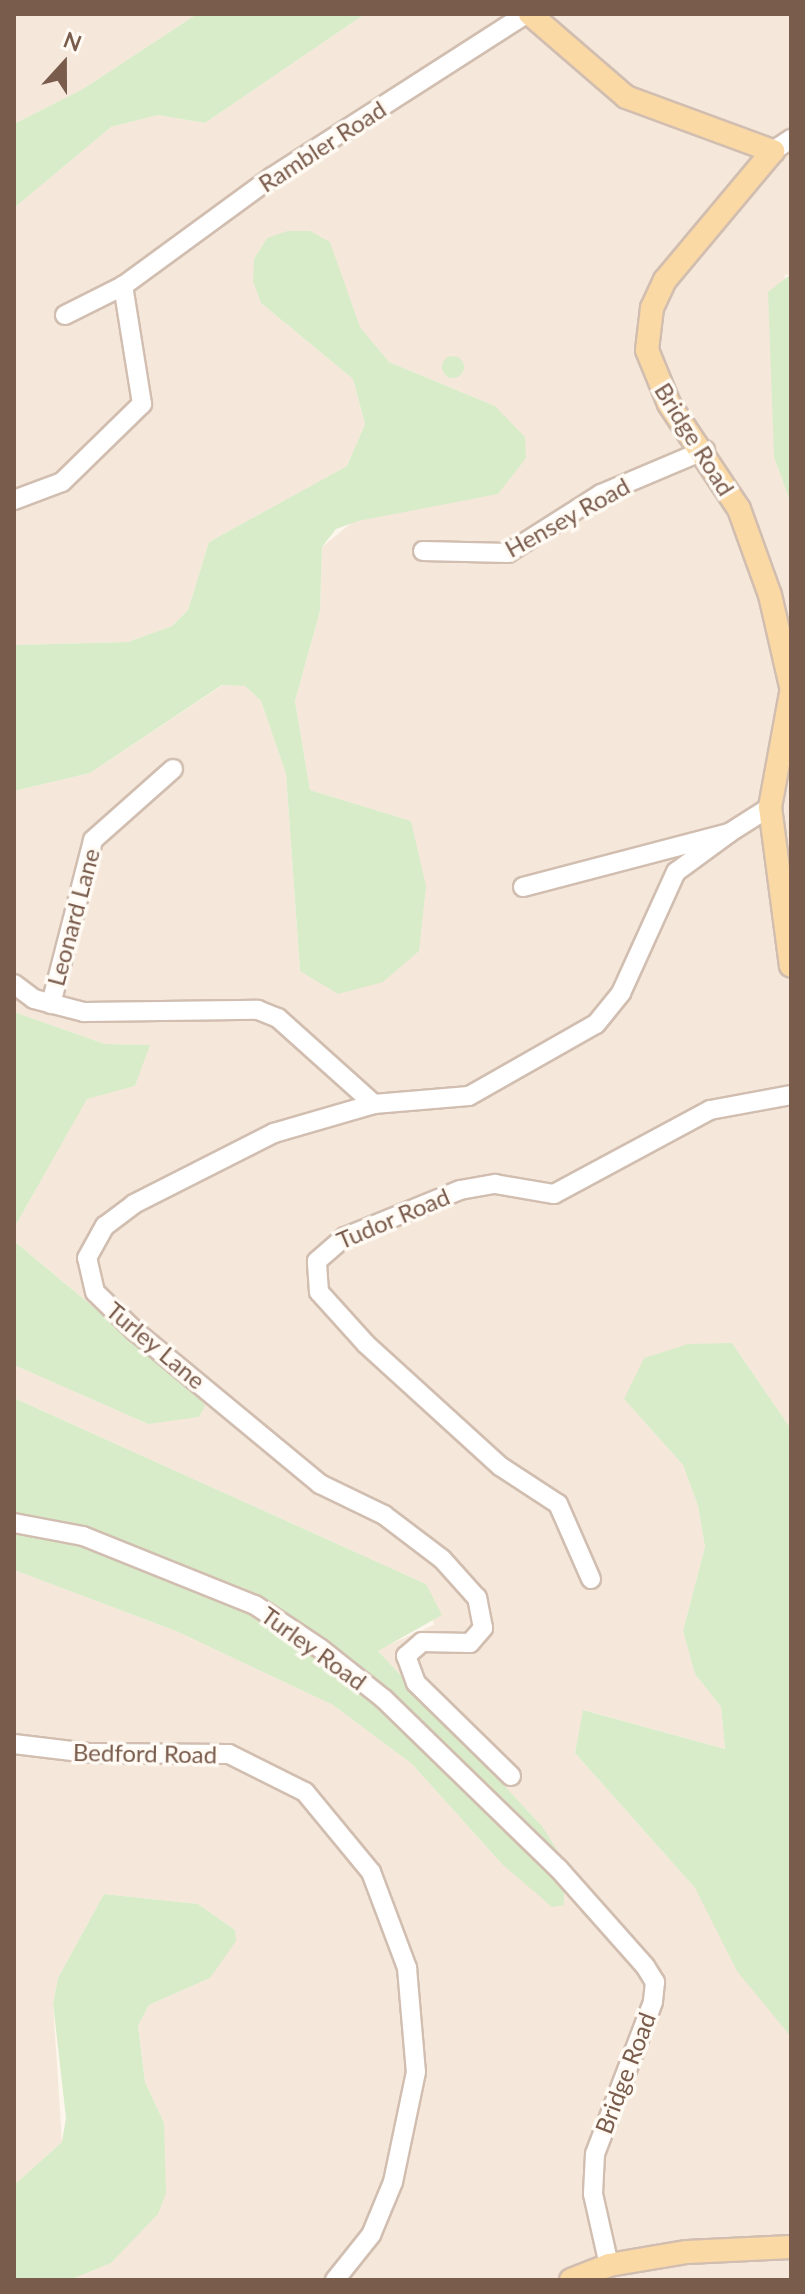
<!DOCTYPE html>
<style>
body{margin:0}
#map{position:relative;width:805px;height:2294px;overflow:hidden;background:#fdf6ec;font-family:Lato,sans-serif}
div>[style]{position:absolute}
.residential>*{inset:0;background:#f5e8da}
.green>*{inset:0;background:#d8ecc9}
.round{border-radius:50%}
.roads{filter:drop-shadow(2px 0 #d1beb0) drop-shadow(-2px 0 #d1beb0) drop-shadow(0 2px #d1beb0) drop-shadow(0 -2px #d1beb0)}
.minor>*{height:18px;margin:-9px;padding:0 9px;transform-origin:9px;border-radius:9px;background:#fff}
.major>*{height:22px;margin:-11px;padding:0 11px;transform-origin:11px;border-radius:11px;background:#fbd9a5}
span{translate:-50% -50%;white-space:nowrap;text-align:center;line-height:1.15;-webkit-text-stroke:7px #fffaf3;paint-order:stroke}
.street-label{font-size:24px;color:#7a5c4d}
.frame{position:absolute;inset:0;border:16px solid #7a5c4d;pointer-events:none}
.north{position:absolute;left:24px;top:24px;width:80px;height:80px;-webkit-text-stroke:6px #fffaf3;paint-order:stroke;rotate:21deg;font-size:22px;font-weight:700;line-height:32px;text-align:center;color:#7a5c4d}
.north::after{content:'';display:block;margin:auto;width:28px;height:36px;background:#7a5c4d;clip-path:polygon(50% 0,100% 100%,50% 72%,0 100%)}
</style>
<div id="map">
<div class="residential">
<i style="clip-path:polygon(14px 14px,197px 14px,83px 89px,14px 124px)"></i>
<i style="clip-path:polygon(365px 14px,791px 14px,791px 274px,785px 275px,774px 457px,791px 504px,791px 1429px,732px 1343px,624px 1399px,683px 1465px,698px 1506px,705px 1547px,683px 1631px,695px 1674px,721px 1707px,725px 1749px,584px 1710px,575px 1753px,695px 1888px,791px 2037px,791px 2280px,70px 2280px,111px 2263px,164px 2123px,145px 2082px,138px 2026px,149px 2005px,210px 1978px,235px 1930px,198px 1904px,104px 1894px,58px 1978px,53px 2003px,62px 2142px,14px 2185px,14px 1570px,176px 1631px,333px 1705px,412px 1764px,502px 1864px,542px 1826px,377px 1650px,434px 1625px,426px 1584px,14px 1398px,14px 1365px,148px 1424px,199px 1395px,14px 1241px,14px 1228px,87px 1098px,135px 1086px,149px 1045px,105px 1044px,14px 1012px,14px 791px,90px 773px,223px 685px,245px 686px,261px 701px,286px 774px,300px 971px,411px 821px,310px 790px,295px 701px,320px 611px,322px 547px,495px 406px,389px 362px,360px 327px,329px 242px,267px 238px,254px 259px,261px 303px,353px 379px,365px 424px,347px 466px,209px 542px,188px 610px,172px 626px,128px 642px,14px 645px,14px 208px,111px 127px,158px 115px,205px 123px)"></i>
</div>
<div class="green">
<i style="clip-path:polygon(197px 14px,365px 14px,205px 123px,158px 115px,111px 127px,14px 208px,14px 124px,83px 89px)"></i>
<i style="clip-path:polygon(288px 231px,310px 231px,330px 242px,360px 327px,389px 362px,495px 406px,525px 437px,526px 458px,498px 494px,358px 521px,336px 529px,322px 547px,320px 611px,295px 701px,310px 790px,411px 821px,426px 886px,419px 951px,383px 982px,338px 994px,300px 971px,286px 774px,261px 701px,245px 686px,222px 685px,90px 773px,14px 791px,14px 645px,128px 642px,172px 626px,188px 610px,209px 542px,347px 466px,365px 424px,353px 379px,261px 303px,253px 281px,254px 259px,267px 238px)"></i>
<i style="clip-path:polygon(791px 274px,791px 504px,774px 457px,768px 292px)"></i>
<i class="round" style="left:442px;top:356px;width:22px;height:22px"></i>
<i style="clip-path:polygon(14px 1012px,105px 1044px,150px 1045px,135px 1086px,87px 1099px,14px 1228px)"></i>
<i style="clip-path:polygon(14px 1241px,199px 1395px,205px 1406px,199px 1417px,148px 1424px,14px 1365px)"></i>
<i style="clip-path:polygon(732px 1343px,791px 1429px,791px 2037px,737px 1971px,695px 1888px,575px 1753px,583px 1710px,725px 1749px,721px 1707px,695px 1674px,683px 1631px,705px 1547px,698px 1506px,683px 1465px,624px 1399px,644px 1358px,688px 1344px)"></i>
<i style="clip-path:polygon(14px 1398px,426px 1584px,442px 1615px,378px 1651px,542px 1826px,564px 1861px,564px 1905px,552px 1907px,502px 1864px,412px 1764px,333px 1705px,176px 1631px,14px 1570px)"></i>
<i style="clip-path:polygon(104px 1894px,198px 1904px,235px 1930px,236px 1941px,210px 1978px,149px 2005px,138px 2026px,145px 2082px,164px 2123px,166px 2193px,158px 2214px,111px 2263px,70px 2280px,14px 2280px,14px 2185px,62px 2142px,66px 2118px,53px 2003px,58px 1978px)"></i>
</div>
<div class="roads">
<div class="minor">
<i style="left:773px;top:151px;width:22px;rotate:-34deg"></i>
<i style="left:65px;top:315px;width:65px;rotate:-26.6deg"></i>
<i style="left:123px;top:286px;width:185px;rotate:-36.2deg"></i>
<i style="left:272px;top:177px;width:302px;rotate:-32.7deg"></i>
<i style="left:14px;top:500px;width:51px;rotate:-20.6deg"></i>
<i style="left:62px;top:482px;width:112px;rotate:-44.3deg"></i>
<i style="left:142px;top:404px;width:120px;rotate:-99.1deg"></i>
<i style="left:423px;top:551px;width:85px;rotate:1.3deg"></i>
<i style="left:508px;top:553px;width:110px;rotate:-32.4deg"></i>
<i style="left:601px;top:494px;width:113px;rotate:-22.9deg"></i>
<i style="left:523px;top:887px;width:213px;rotate:-14.7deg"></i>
<i style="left:729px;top:833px;width:49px;rotate:-32.4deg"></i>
<i style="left:14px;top:984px;width:25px;rotate:37deg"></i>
<i style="left:34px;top:999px;width:52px;rotate:14.6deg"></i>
<i style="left:84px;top:1012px;width:174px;rotate:-0.7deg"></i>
<i style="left:258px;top:1010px;width:22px;rotate:22deg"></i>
<i style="left:278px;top:1018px;width:129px;rotate:41.9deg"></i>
<i style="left:51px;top:1004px;width:169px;rotate:-75.6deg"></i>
<i style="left:93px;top:840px;width:107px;rotate:-41.6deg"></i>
<i style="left:14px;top:1523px;width:70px;rotate:10.7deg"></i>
<i style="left:83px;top:1536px;width:185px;rotate:21.9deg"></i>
<i style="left:255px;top:1605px;width:79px;rotate:33.7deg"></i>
<i style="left:321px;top:1649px;width:80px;rotate:38.4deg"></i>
<i style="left:384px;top:1699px;width:243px;rotate:44.2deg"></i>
<i style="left:558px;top:1868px;width:131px;rotate:48.4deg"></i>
<i style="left:645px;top:1966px;width:19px;rotate:58deg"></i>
<i style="left:655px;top:1982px;width:20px;rotate:96deg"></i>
<i style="left:653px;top:2002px;width:163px;rotate:110.9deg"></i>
<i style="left:595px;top:2154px;width:40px;rotate:92.9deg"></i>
<i style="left:593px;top:2194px;width:73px;rotate:77.3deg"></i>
<i style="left:591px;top:1579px;width:82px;rotate:-113.7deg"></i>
<i style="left:558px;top:1504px;width:69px;rotate:-146.8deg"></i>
<i style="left:500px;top:1466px;width:181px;rotate:-137.7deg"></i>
<i style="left:366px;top:1344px;width:70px;rotate:-132.1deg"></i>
<i style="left:319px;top:1292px;width:31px;rotate:-94deg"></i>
<i style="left:317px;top:1261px;width:37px;rotate:-41deg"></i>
<i style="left:345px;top:1237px;width:124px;rotate:-22.2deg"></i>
<i style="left:460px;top:1190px;width:36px;rotate:-10deg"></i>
<i style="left:495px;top:1184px;width:60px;rotate:9.6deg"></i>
<i style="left:554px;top:1194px;width:177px;rotate:-28.3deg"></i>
<i style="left:710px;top:1110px;width:82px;rotate:-10.5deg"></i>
<i style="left:14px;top:1744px;width:75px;rotate:6.9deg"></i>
<i style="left:88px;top:1753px;width:141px;rotate:0.4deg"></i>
<i style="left:229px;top:1754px;width:85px;rotate:26.6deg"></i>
<i style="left:305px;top:1792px;width:104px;rotate:50.5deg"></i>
<i style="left:371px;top:1872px;width:103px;rotate:69.4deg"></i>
<i style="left:407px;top:1968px;width:104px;rotate:85.1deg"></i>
<i style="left:416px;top:2072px;width:112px;rotate:101.8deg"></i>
<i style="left:393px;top:2182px;width:57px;rotate:112.5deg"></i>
<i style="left:371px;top:2235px;width:58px;rotate:128.7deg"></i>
<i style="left:511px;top:1776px;width:133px;rotate:-135.6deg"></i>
<i style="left:416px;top:1683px;width:29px;rotate:-110deg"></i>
<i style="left:406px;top:1656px;width:21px;rotate:-41deg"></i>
<i style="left:422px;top:1642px;width:48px;rotate:1.2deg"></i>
<i style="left:470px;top:1643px;width:20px;rotate:-49deg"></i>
<i style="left:483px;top:1628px;width:31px;rotate:-101deg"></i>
<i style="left:477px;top:1598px;width:52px;rotate:-131.9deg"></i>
<i style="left:442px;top:1559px;width:73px;rotate:-142.8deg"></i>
<i style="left:384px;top:1515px;width:71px;rotate:-154.2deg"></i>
<i style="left:320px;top:1484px;width:239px;rotate:-140.4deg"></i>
<i style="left:136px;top:1332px;width:57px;rotate:-135.7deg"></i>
<i style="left:95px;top:1292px;width:35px;rotate:-103deg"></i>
<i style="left:87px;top:1258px;width:37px;rotate:-61deg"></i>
<i style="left:105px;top:1226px;width:36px;rotate:-37deg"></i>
<i style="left:134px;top:1204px;width:157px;rotate:-26.9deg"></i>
<i style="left:274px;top:1133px;width:104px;rotate:-16.2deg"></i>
<i style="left:374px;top:1104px;width:95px;rotate:-4.8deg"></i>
<i style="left:469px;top:1096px;width:146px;rotate:-29.6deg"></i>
<i style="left:596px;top:1024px;width:40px;rotate:-51deg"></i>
<i style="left:621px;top:993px;width:133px;rotate:-65.6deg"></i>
<i style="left:676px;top:872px;width:66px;rotate:-36.3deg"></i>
</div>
<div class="major">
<i style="left:530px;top:14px;width:127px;rotate:40.8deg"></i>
<i style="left:626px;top:97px;width:157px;rotate:20.2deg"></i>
<i style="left:773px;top:151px;width:168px;rotate:129.9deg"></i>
<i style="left:665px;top:280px;width:31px;rotate:115deg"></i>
<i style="left:652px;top:308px;width:42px;rotate:96.8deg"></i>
<i style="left:647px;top:350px;width:58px;rotate:67.8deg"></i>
<i style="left:669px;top:404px;width:126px;rotate:56.3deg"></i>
<i style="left:739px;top:509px;width:91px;rotate:70.2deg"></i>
<i style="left:770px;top:595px;width:94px;rotate:77.1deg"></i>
<i style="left:791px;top:693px;width:116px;rotate:100.4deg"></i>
<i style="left:770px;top:807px;width:160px;rotate:82.5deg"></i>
<i style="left:571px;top:2280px;width:41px;rotate:-21.5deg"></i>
<i style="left:609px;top:2265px;width:79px;rotate:-9.5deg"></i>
<i style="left:687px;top:2252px;width:104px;rotate:-2.8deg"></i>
</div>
</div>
<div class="street-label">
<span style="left:322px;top:146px;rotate:-33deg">Rambler Road</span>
<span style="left:695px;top:439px;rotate:58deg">Bridge Road</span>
<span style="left:567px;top:517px;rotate:-29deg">Hensey Road</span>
<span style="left:73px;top:917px;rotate:-75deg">Leonard Lane</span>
<span style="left:393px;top:1218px;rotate:-23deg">Tudor Road</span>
<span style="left:156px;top:1345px;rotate:40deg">Turley Lane</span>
<span style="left:314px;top:1648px;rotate:36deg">Turley Road</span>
<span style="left:145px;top:1753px;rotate:1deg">Bedford Road</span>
<span style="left:625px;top:2073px;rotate:-69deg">Bridge Road</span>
</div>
<div class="frame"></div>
<div class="north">N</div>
</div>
